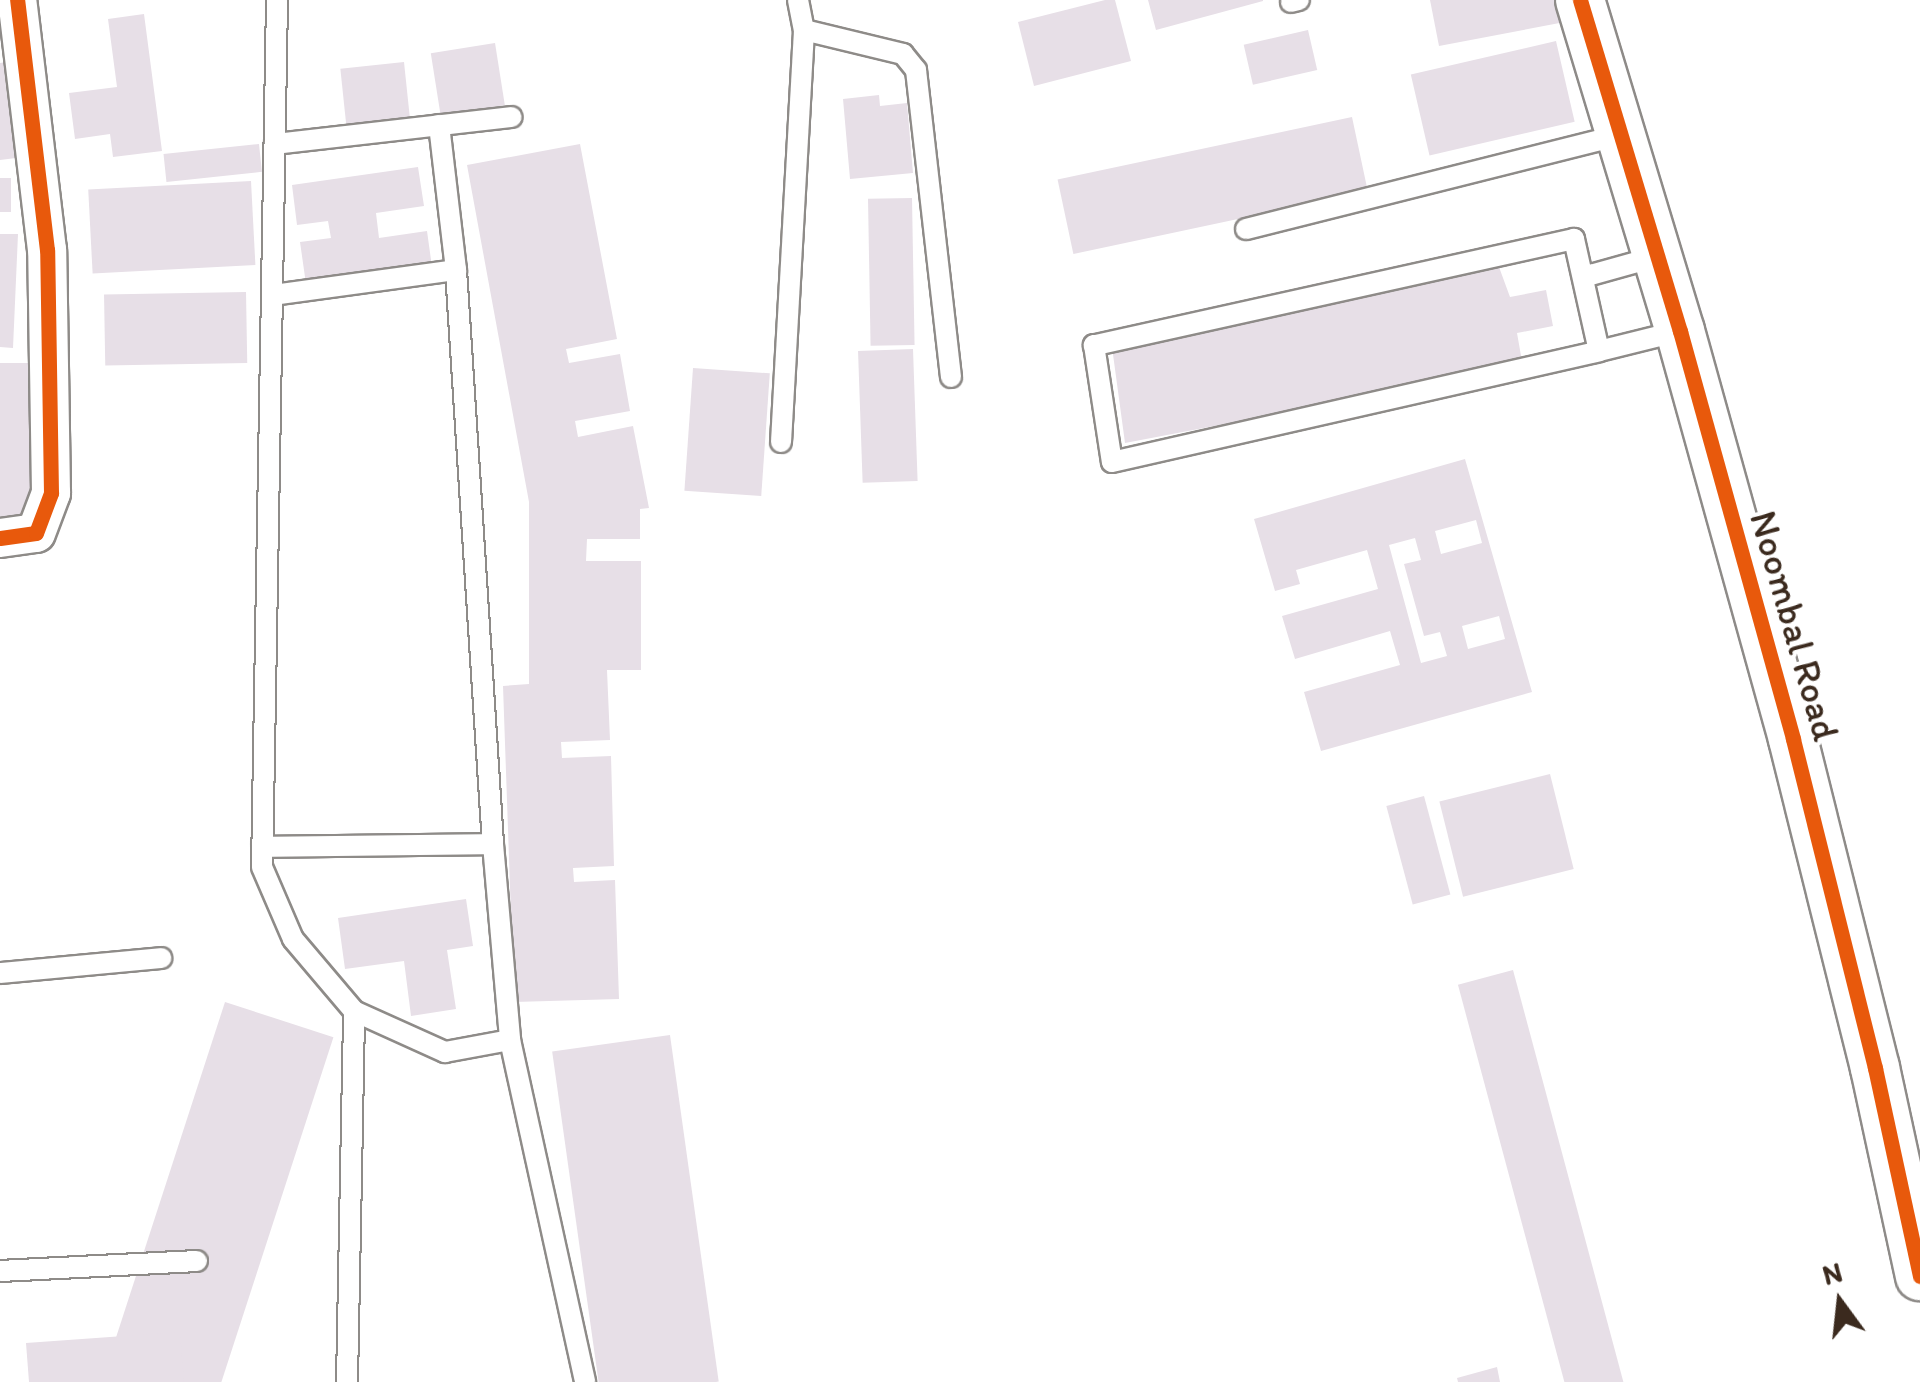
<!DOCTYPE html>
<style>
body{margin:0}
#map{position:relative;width:1920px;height:1382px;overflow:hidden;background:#fff;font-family:Itim,sans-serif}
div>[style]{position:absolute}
.building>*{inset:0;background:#e7dfe7;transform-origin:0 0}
.roads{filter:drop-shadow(2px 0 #8e8b88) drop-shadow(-2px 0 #8e8b88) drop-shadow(0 2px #8e8b88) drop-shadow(0 -2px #8e8b88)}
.service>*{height:20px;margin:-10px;padding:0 10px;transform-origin:10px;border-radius:10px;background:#fff}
.minor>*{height:38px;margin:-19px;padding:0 19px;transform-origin:19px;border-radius:19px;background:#fff}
.tertiary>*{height:48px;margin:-24px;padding:0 24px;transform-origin:24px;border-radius:24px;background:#fff}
.cycleway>*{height:15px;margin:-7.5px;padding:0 7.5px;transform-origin:7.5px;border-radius:7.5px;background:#e8590c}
span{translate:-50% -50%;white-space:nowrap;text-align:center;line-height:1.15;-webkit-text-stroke:8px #fff;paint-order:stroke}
.street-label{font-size:38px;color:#3b2a1e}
.north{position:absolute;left:1790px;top:1252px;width:100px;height:100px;-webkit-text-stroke:8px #fff;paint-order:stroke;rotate:345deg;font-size:28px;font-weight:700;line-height:40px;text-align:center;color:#3b2a1e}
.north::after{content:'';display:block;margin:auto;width:35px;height:45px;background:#3b2a1e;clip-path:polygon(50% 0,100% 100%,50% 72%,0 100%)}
</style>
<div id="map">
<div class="building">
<i style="clip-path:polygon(1105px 0,1115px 0,1131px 61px,1034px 86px,1018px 22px)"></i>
<i style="clip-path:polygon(1148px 0,1263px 0,1263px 1px,1156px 30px)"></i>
<i style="clip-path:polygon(1430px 0,1565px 0,1570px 21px,1439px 46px)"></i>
<i style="clip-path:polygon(144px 14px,162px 151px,113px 157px,110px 134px,75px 139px,69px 93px,117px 87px,108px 19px)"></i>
<i style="left:1308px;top:30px;width:41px;height:66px;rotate:77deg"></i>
<i style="left:1556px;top:41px;width:83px;height:149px;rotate:77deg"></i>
<i style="left:495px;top:43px;width:63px;height:65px;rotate:81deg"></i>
<i style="clip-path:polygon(19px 60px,32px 156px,0 160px,0 63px)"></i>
<i style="left:404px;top:62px;width:57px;height:64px;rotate:84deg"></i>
<i style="clip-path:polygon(879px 95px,880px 106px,907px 103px,913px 173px,850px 179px,843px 99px)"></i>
<i style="left:1352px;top:117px;width:76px;height:301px;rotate:78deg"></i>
<i style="left:259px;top:144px;width:28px;height:96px;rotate:84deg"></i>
<i style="clip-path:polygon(580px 144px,617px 339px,566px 349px,569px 363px,620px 354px,630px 411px,575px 421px,578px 437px,633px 426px,649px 508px,640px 509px,640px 539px,587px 539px,586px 561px,641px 561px,641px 670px,607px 670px,610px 740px,561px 742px,562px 758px,611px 756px,614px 866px,573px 868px,574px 882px,615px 880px,619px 999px,514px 1002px,503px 686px,529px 684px,529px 502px,467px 165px)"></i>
<i style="clip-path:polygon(418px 167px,424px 206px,376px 213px,379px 238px,427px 231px,432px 267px,306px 284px,300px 242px,331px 238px,328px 221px,297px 225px,292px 185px)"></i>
<i style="left:0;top:178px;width:11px;height:34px"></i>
<i style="left:251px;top:181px;width:84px;height:163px;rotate:87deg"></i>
<i style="left:912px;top:198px;width:147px;height:44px;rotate:89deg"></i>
<i style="clip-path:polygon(0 234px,18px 234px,13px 348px,0 347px)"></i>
<i style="clip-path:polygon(1499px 267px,1510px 297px,1546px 290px,1553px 326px,1517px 333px,1523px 367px,1125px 443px,1112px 347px)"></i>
<i style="left:246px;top:292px;width:71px;height:142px;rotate:89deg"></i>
<i style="left:913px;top:349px;width:132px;height:55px;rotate:88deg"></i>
<i style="left:0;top:363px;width:31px;height:163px"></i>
<i style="left:693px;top:368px;width:77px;height:123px;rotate:4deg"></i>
<i style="clip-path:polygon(evenodd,1465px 459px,1532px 692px,1321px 751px,1304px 692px,1400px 665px,1390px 631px,1295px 659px,1282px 616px,1378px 589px,1367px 550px,1296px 570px,1300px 584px,1275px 591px,1254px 519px,1465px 459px,1476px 520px,1482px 543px,1441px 554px,1435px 531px,1476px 520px,1465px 459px,1415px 538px,1421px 560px,1404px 564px,1424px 636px,1440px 632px,1447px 656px,1421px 663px,1389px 545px,1415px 538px,1465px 459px,1499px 616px,1505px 639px,1468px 649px,1462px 626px,1499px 616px)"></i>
<i style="left:1550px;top:774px;width:98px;height:114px;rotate:76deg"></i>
<i style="left:1424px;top:796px;width:102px;height:39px;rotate:75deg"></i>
<i style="clip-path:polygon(466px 899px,473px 946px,447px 950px,456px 1009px,411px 1016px,404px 961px,345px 969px,338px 918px)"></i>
<i style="left:1513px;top:970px;width:427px;height:57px;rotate:75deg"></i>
<i style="left:225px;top:1002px;width:114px;height:380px;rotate:18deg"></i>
<i style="left:670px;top:1035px;width:350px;height:119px;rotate:82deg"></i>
<i style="clip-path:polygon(180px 1332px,184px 1382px,29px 1382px,26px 1343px)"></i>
<i style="clip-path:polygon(1497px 1367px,1500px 1382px,1458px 1382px,1457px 1378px)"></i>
</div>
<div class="roads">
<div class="service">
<i style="left:277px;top:0;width:867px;rotate:90.99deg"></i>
<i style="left:262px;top:867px;width:78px;rotate:66.7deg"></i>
<i style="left:293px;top:939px;width:94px;rotate:49.7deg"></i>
<i style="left:354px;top:1011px;width:100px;rotate:24.3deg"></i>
<i style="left:445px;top:1052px;width:66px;rotate:-10.5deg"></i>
<i style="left:798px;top:0;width:31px;rotate:79deg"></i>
<i style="left:804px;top:30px;width:102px;rotate:13.6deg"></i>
<i style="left:903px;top:54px;width:21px;rotate:51deg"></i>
<i style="left:916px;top:70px;width:309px;rotate:83.5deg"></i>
<i style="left:1291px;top:2px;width:8px;rotate:-14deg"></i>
<i style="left:439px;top:125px;width:146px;rotate:83.3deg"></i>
<i style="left:275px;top:144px;width:238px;rotate:-6.5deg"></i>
<i style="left:1246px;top:229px;width:387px;rotate:-14.1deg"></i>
<i style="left:1583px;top:277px;width:78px;rotate:-15.6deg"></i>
<i style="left:1599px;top:351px;width:115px;rotate:-102.6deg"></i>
<i style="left:1574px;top:239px;width:492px;rotate:167.5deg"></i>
<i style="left:1094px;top:345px;width:118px;rotate:81.3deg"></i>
<i style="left:1112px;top:462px;width:499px;rotate:-12.8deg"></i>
<i style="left:1599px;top:351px;width:83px;rotate:-13.9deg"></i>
<i style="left:781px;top:442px;width:413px;rotate:-86.8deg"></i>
<i style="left:493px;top:844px;width:197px;rotate:85deg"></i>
<i style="left:510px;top:1040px;width:350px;rotate:77.6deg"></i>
<i style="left:262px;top:847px;width:231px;rotate:-0.7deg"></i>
<i style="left:493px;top:844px;width:575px;rotate:-93.69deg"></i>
<i style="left:456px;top:270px;width:185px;rotate:172.2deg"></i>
<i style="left:0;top:973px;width:162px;rotate:-5.3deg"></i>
<i style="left:0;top:1271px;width:197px;rotate:-2.9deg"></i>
<i style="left:347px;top:1382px;width:371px;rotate:-88.9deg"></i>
</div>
<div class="minor">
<i style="left:0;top:538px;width:36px;rotate:-8deg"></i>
<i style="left:36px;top:533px;width:43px;rotate:-69.4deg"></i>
<i style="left:51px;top:493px;width:243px;rotate:-90.9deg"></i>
<i style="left:47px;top:250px;width:252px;rotate:-96.8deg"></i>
</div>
<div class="tertiary">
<i style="left:1580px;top:0;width:346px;rotate:73.2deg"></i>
<i style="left:1680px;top:331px;width:423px;rotate:74.5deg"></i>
<i style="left:1793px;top:739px;width:339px;rotate:76deg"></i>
<i style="left:1875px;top:1068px;width:213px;rotate:77.8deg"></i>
</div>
</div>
<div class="cycleway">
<i style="left:1580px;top:0;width:346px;rotate:73.2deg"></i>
<i style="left:1680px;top:331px;width:423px;rotate:74.5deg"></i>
<i style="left:1793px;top:739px;width:339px;rotate:76deg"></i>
<i style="left:1875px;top:1068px;width:213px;rotate:77.8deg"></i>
<i style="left:0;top:538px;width:36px;rotate:-8deg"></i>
<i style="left:36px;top:533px;width:43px;rotate:-69.4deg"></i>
<i style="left:51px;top:493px;width:243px;rotate:-90.9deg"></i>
<i style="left:47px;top:250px;width:252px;rotate:-96.8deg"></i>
</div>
<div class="street-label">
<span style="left:1794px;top:626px;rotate:74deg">Noombal Road</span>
</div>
<div class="north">N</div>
</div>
